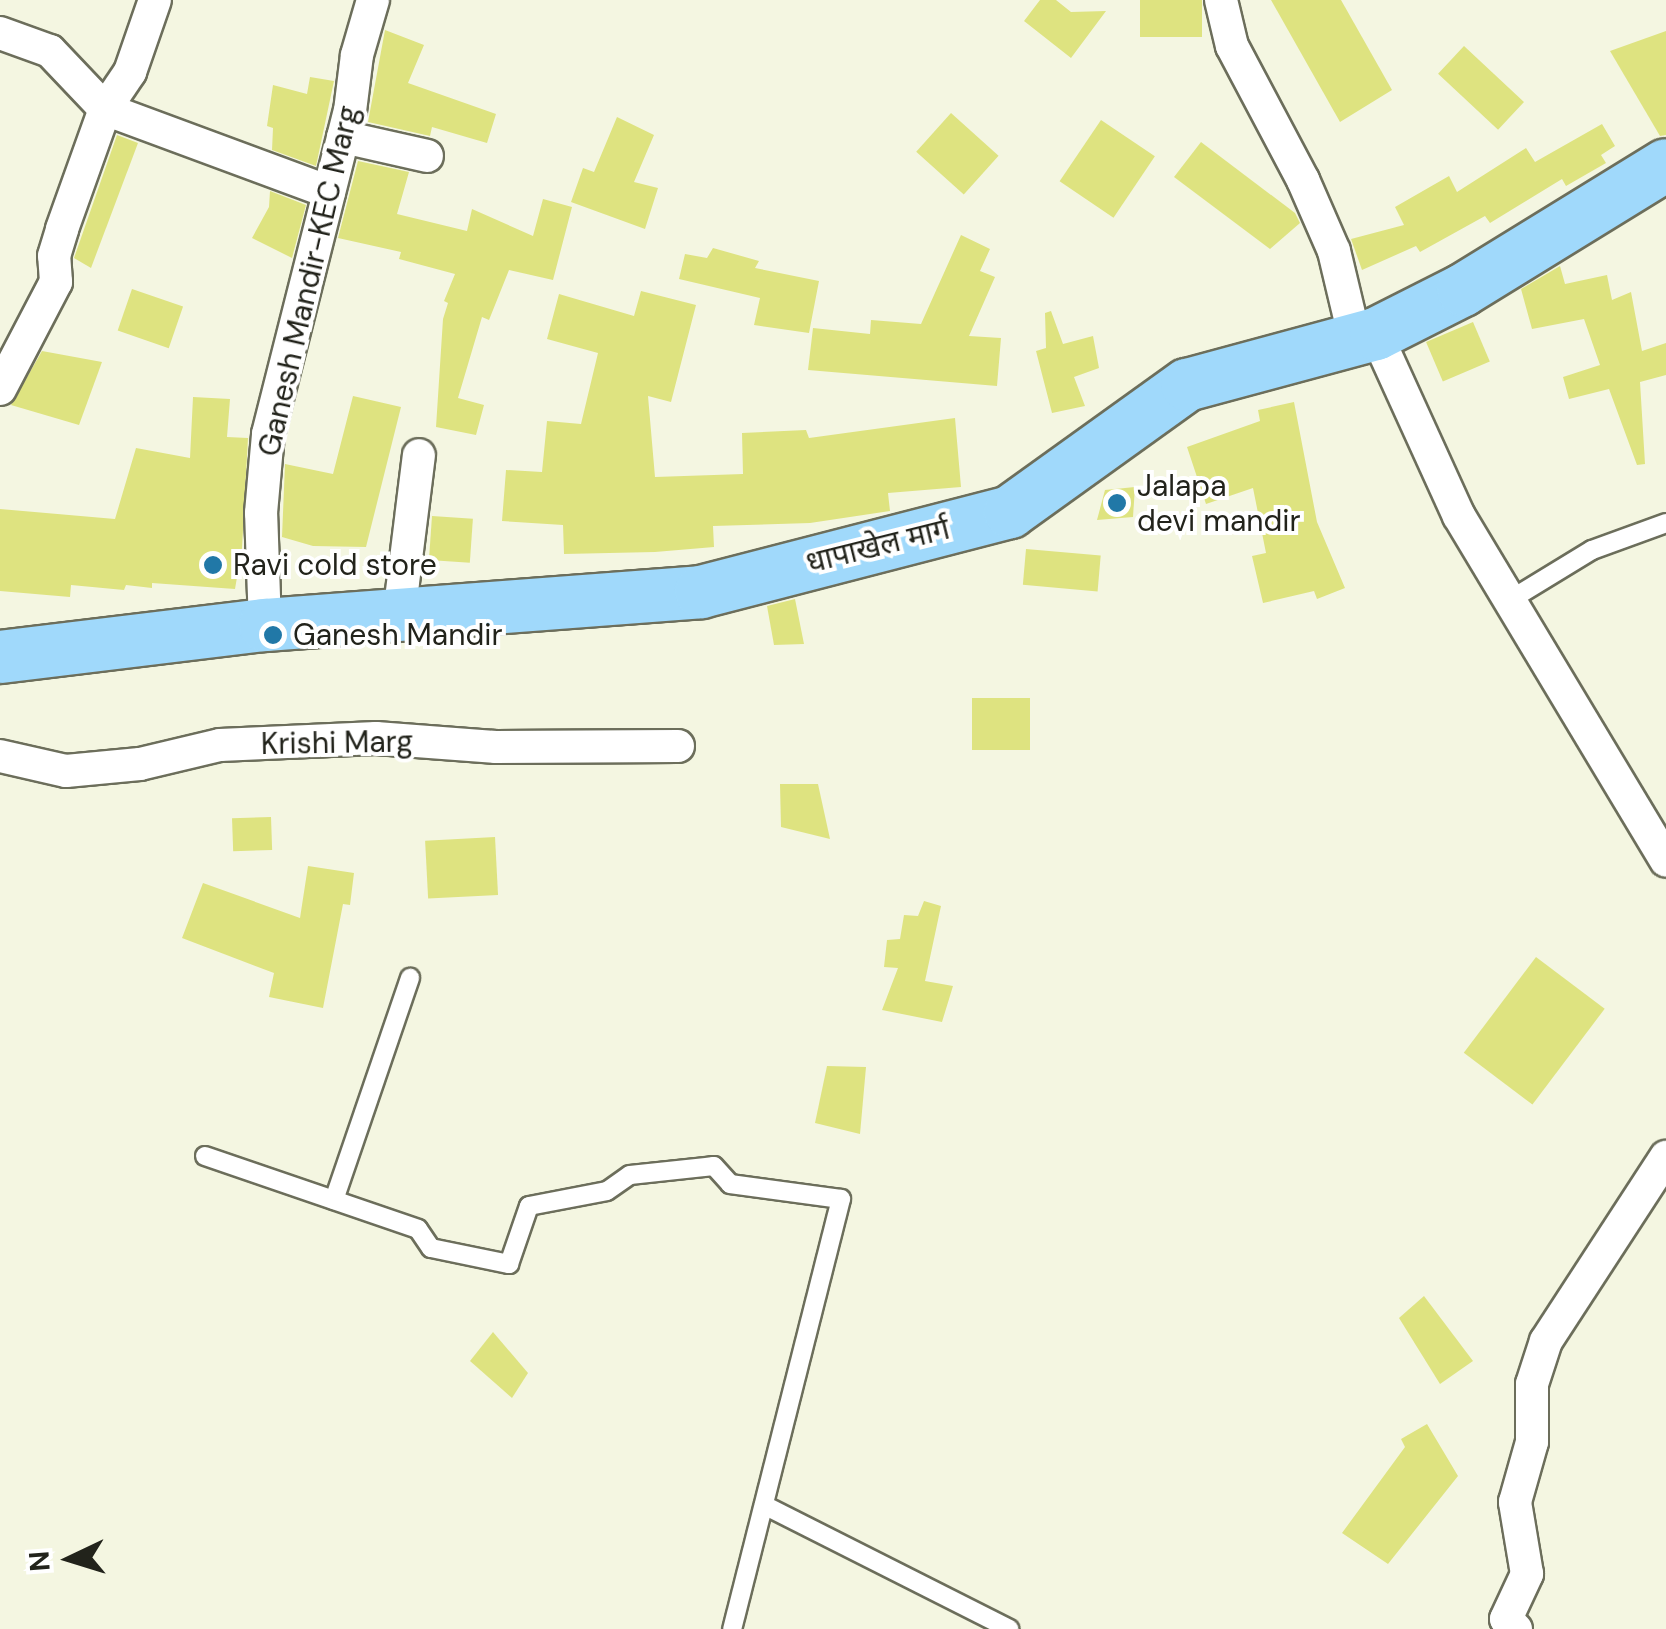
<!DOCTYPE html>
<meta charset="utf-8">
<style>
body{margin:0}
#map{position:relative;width:1666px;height:1629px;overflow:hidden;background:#f4f6e1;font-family:"DM Sans","Noto Sans Devanagari",sans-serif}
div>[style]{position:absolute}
.building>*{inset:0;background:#dee380;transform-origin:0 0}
.roads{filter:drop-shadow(2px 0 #6c6e5b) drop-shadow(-2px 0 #6c6e5b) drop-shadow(0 2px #6c6e5b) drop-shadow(0 -2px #6c6e5b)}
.service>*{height:18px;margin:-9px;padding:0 9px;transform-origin:9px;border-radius:9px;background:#fff}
.minor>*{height:32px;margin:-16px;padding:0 16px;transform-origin:16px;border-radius:16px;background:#fff}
.primary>*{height:52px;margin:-26px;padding:0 26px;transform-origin:26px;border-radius:26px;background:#a0d9fb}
.dots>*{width:28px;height:28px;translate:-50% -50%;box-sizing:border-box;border:5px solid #fff;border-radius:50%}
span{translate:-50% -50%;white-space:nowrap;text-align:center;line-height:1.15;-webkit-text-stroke:8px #fff;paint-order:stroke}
.street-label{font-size:30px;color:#22231b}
.poi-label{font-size:30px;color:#22231b}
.left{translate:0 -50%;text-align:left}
.north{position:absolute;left:20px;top:1509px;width:100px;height:100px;-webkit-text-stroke:8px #fff;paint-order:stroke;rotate:266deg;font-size:28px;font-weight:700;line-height:40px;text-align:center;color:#22231b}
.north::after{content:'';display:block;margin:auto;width:35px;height:45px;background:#22231b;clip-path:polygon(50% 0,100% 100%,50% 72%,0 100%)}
</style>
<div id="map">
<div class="building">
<i style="clip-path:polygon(1040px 0,1056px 0,1071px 12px,1106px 11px,1071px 58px,1024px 21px)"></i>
<i style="left:1140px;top:0;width:62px;height:37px"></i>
<i style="clip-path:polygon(1271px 0,1341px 0,1392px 90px,1340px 122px)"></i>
<i style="clip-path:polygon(385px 30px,424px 45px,408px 83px,496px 114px,487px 143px,432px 127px,430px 136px,368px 122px)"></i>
<i style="clip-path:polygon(1666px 31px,1666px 135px,1660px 136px,1610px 51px)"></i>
<i style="left:1464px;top:46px;width:82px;height:38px;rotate:43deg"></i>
<i style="clip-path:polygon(310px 77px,334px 81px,316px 166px,272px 150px,273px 128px,267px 126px,273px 85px,307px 94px)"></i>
<i style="left:951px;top:113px;width:64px;height:52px;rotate:42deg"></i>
<i style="clip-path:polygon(617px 117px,654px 135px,634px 182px,658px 188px,645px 229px,571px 202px,583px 168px,594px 172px)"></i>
<i style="left:1101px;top:120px;width:65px;height:74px;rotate:34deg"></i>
<i style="clip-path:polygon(1602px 124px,1615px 146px,1601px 155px,1606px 163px,1566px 186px,1562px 179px,1490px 223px,1485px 216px,1420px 252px,1416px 246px,1362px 270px,1351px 239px,1404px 225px,1395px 207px,1449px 176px,1457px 192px,1526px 148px,1535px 162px)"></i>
<i style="clip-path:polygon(117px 135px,138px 143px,91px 268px,74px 258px)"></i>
<i style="clip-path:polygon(1201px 142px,1295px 213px,1300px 223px,1270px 249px,1174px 177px)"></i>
<i style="clip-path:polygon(358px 161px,409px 172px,397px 214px,467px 231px,472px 209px,533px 236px,543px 199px,572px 207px,553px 280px,509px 270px,489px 320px,482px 317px,458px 398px,484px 405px,476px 435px,436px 427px,443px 319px,448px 303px,444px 301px,455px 274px,399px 259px,401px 252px,338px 238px)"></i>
<i style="clip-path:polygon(270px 191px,306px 205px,292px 258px,252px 238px,269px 207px)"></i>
<i style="clip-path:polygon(961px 235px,990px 249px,980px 271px,995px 277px,969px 336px,1001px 338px,997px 386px,808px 370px,813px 328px,870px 334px,871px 320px,921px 324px)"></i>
<i style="clip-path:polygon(713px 248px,759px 261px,755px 268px,819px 281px,809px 333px,754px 325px,760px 298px,679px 279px,685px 254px,707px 258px)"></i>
<i style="clip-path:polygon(1560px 266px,1565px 284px,1607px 275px,1612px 300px,1631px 292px,1642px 351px,1666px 343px,1666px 375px,1640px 382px,1645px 464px,1637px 465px,1609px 389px,1569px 399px,1563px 377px,1600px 365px,1584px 319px,1532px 329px,1521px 289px)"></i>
<i style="left:132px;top:289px;width:54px;height:44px;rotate:19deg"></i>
<i style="clip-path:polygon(641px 291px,696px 305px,671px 402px,648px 396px,655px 477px,743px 474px,742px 433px,806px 430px,809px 438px,955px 418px,961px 487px,888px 493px,890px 511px,810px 523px,713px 526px,714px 547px,655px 552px,564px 554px,563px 525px,502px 521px,506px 470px,542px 472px,547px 421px,581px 424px,598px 353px,547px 339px,559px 294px,634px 316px)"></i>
<i style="clip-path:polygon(1051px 311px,1063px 344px,1093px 336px,1099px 368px,1074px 377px,1085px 406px,1052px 413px,1036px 351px,1046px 348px,1045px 313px)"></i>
<i style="left:1473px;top:322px;width:43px;height:51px;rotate:67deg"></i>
<i style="clip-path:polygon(42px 351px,102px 362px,79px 425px,11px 405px)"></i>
<i style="clip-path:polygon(353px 396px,401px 407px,366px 547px,313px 546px,282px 537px,285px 464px,333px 474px)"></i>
<i style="clip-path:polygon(193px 397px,230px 399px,227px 437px,248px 438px,242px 548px,235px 589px,152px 583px,152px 588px,126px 585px,124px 590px,71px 585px,70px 597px,0 591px,0 509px,115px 519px,136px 448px,190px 458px)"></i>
<i style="clip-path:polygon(1294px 402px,1317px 522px,1345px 588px,1317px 599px,1314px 591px,1263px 603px,1252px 556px,1266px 553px,1253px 488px,1206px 504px,1187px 447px,1260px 421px,1258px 410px)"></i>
<i style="clip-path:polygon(1135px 487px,1133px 517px,1097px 520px,1105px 490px)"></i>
<i style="left:432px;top:516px;width:41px;height:44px;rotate:4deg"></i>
<i style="left:1026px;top:549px;width:75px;height:36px;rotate:5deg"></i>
<i style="clip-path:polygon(795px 599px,804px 644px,774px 645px,767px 606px)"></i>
<i style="left:972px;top:698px;width:58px;height:52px"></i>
<i style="clip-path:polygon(780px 784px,818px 784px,830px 839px,781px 827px)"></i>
<i style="left:271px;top:817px;width:33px;height:39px;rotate:88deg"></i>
<i style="left:495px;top:837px;width:58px;height:70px;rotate:87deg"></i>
<i style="clip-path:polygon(308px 866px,354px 873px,350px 905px,343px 904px,323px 1008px,269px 997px,274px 973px,182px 938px,203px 883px,300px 918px)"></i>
<i style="clip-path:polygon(924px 901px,941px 906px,925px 981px,953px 986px,942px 1022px,882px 1010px,898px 968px,884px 967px,887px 940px,900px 939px,904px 915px,918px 916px)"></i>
<i style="left:1536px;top:957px;width:86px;height:120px;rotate:37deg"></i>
<i style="clip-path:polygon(827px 1066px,866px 1067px,860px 1134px,815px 1123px)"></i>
<i style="clip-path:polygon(1424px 1296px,1473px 1361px,1440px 1384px,1399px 1318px)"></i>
<i style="clip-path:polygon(493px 1332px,528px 1373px,512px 1398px,470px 1361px)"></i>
<i style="clip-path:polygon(1427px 1424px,1458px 1476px,1388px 1564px,1342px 1533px,1405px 1447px,1401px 1439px)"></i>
</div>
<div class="roads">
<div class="service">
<i style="left:1510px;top:600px;width:96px;rotate:-31.4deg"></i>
<i style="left:1592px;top:550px;width:79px;rotate:-20deg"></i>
<i style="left:205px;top:1156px;width:225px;rotate:18.9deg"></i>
<i style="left:418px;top:1229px;width:23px;rotate:56deg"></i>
<i style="left:431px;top:1248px;width:80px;rotate:11.6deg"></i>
<i style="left:509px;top:1264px;width:61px;rotate:-71deg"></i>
<i style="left:529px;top:1206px;width:79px;rotate:-10.9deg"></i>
<i style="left:607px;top:1191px;width:28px;rotate:-35deg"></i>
<i style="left:630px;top:1175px;width:84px;rotate:-6.1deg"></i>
<i style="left:714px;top:1166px;width:24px;rotate:48deg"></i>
<i style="left:730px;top:1184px;width:112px;rotate:7.7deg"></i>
<i style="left:841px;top:1199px;width:444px;rotate:104.2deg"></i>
<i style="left:334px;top:1200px;width:235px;rotate:-71.1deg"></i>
<i style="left:764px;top:1505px;width:275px;rotate:26.8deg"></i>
</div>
<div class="minor">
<i style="left:1221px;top:0;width:47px;rotate:76.6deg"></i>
<i style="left:1232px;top:46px;width:152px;rotate:62.1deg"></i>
<i style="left:1303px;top:180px;width:77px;rotate:66.4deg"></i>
<i style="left:1334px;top:251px;width:95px;rotate:76.6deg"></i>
<i style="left:0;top:33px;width:53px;rotate:19.8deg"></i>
<i style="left:50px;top:51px;width:80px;rotate:46.5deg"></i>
<i style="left:105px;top:109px;width:239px;rotate:20.3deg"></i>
<i style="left:343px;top:137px;width:86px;rotate:12.7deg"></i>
<i style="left:1376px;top:334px;width:200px;rotate:65.5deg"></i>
<i style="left:1459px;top:516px;width:402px;rotate:59deg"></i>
<i style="left:0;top:389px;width:121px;rotate:-62.4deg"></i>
<i style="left:56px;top:282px;width:26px;rotate:-94deg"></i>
<i style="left:54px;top:256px;width:28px;rotate:-73deg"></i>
<i style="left:62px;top:229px;width:127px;rotate:-70.3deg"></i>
<i style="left:105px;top:109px;width:45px;rotate:-56deg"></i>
<i style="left:130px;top:72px;width:76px;rotate:-70.9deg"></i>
<i style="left:399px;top:615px;width:161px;rotate:-82.9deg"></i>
<i style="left:265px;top:625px;width:112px;rotate:-92deg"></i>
<i style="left:261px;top:513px;width:79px;rotate:-84.9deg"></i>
<i style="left:268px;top:434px;width:333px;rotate:-75.8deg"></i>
<i style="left:350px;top:111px;width:56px;rotate:-82.9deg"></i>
<i style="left:357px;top:55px;width:57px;rotate:-73.8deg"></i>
<i style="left:0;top:756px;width:68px;rotate:12.8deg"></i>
<i style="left:66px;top:771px;width:74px;rotate:-5.4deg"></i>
<i style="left:140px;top:764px;width:82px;rotate:-13.4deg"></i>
<i style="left:220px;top:745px;width:156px;rotate:-2.6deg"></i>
<i style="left:376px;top:738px;width:120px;rotate:4.3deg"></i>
<i style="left:496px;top:747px;width:182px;rotate:-0.3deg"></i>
<i style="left:1516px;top:1629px;width:14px;rotate:-135deg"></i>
<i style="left:1506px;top:1619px;width:50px;rotate:-65deg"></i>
<i style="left:1527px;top:1574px;width:73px;rotate:-99.5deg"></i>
<i style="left:1515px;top:1502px;width:62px;rotate:-74.2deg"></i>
<i style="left:1532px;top:1442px;width:58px;rotate:-90deg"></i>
<i style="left:1532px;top:1384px;width:45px;rotate:-72deg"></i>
<i style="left:1546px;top:1341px;width:220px;rotate:-56.9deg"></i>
</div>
<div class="primary">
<i style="left:0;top:657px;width:267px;rotate:-6.9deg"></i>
<i style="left:265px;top:625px;width:437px;rotate:-4.3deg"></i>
<i style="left:701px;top:592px;width:319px;rotate:-14.5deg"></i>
<i style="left:1010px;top:512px;width:218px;rotate:-35.7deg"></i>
<i style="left:1187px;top:385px;width:196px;rotate:-15.1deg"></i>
<i style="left:1376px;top:334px;width:97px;rotate:-26.8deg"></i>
<i style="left:1463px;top:290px;width:238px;rotate:-31.6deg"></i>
</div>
</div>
<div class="dots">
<i style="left:1117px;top:503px;background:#2178a7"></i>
<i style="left:213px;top:565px;background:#2178a7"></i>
<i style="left:273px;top:635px;background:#2178a7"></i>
</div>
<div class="street-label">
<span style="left:309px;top:281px;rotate:-77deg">Ganesh Mandir-KEC Marg</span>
<span style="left:878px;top:546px;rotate:-14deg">धापाखेल मार्ग</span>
<span style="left:337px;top:743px;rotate:-1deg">Krishi Marg</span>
</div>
<div class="poi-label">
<span class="left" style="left:1137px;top:503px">Jalapa<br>devi mandir</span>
<span class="left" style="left:233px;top:565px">Ravi cold store</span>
<span class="left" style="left:293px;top:635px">Ganesh Mandir</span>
</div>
<div class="north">N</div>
</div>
